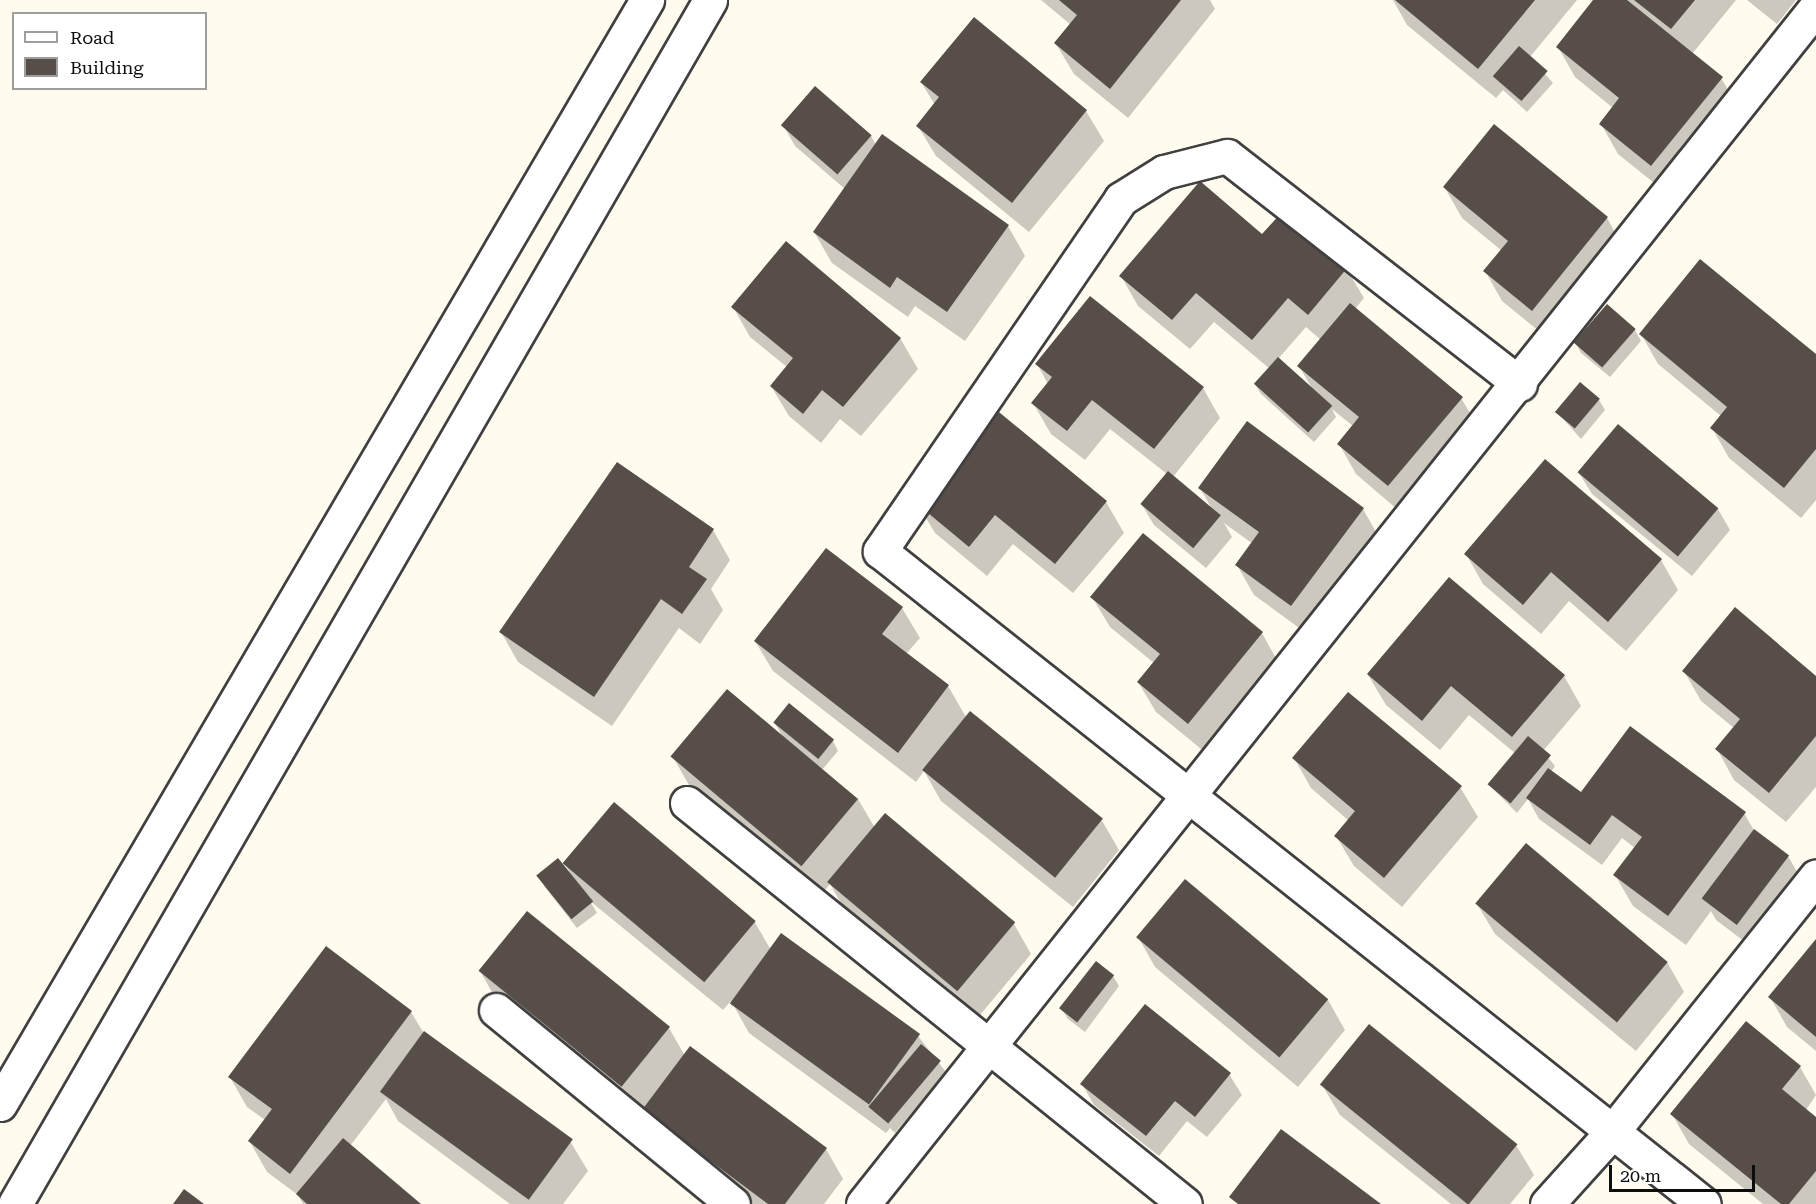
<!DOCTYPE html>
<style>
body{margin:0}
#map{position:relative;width:1816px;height:1204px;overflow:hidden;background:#fffbee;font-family:"Roboto Serif",serif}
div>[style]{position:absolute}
.shadow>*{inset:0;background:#0003}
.building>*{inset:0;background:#574e49;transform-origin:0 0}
.roads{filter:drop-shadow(2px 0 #404040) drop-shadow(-2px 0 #404040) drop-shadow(0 2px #404040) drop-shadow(0 -2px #404040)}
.minor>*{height:33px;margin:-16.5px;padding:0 16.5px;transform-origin:16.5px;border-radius:16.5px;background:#fff}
.tertiary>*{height:33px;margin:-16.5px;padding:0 16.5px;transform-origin:16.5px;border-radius:16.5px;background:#fff}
span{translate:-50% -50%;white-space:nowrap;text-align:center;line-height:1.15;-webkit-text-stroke:6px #fff;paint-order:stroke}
.legend{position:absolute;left:12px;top:12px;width:195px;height:78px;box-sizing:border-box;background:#fff;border:2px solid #9e9e9e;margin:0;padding:8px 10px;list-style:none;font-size:18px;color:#0d0d0d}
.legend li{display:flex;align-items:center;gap:12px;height:30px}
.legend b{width:30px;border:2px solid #9e9e9e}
.scale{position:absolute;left:1609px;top:1165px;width:146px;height:27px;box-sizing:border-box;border:3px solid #0d0d0d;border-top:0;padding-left:8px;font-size:18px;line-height:21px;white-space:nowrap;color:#0d0d0d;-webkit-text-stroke:4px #fff;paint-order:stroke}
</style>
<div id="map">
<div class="shadow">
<i style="clip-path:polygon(1041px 0,1210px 0,1215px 9px,1128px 118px,1074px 74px,1056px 44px,1071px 25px)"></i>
<i style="clip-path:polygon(1393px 0,1577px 0,1530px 57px,1553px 83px,1527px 112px,1503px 90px,1496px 98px,1407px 25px)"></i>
<i style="clip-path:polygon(1595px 0,1736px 0,1692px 54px,1721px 78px,1739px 108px,1669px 195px,1618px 154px,1601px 124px,1613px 108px,1575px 77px,1558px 47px)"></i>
<i style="clip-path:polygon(1747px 0,1796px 0,1777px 24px)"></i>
<i style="clip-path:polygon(974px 19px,1086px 111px,1104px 141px,1029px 232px,936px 156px,918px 126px,935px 105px,921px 82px)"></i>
<i style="clip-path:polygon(783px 125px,871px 136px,876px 145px,1008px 226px,1025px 256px,965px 341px,915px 306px,908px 317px,832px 263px,814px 232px,845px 189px,795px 146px)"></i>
<i style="clip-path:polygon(1445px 188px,1607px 218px,1624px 248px,1550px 340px,1502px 301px,1485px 271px,1502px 251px,1462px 218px)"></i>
<i style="clip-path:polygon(evenodd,1262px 236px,1346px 268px,1364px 298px,1355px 309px,1461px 398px,1479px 428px,1405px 516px,1356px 474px,1339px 444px,1353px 426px,1332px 409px,1336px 417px,1314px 442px,1261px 394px,1255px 384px,1270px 369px,1214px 322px,1190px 349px,1138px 306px,1121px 276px,1262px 236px,1306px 327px,1321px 340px,1299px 366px,1313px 390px,1278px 359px,1306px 327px)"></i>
<i style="clip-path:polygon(1607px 306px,1635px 330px,1641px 341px,1610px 377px,1581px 353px,1575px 342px)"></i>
<i style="clip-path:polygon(733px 307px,900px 338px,918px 369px,861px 436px,840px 419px,821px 443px,789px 416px,771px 386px,787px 367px,750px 337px)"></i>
<i style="clip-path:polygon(1641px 334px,1816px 356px,1816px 500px,1801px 518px,1729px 458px,1712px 428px,1721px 416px,1658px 364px)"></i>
<i style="clip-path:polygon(1037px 364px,1203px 388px,1220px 418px,1173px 477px,1212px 509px,1200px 488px,1363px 509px,1380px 539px,1309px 635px,1254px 595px,1237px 565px,1253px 544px,1224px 523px,1232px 537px,1206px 568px,1154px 525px,1142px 505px,1167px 474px,1110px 429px,1085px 460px,1051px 434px,1033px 403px,1048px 384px)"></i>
<i style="clip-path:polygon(1599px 400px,1605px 410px,1581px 439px,1556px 411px)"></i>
<i style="clip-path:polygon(994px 410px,1106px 502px,1124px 533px,1073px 593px,1013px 544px,987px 576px,935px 533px,917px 503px)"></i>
<i style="clip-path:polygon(1579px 473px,1718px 509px,1730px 530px,1692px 576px,1592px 494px)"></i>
<i style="clip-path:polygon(713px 530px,730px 560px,711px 589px,723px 610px,700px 644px,679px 628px,612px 726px,518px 662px,501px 632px)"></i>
<i style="clip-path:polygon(1143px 535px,1262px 633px,1279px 664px,1206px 753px,1156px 712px,1138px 682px,1154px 663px,1110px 627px,1092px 597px)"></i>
<i style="clip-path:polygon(1466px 554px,1661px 560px,1678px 590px,1626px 651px,1569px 601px,1541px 634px,1483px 584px)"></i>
<i style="clip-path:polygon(902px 608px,920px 638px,906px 654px,948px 686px,966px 717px,1101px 819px,1119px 850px,1073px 907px,941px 801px,924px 771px,916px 782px,773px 671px,755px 641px)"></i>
<i style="clip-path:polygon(1684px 671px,1816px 678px,1816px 787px,1786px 822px,1734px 780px,1717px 749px,1734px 728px,1701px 701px)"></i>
<i style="clip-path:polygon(1368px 675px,1564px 676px,1581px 706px,1543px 751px,1555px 766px,1551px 772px,1586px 798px,1744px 813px,1755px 832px,1788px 856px,1800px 877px,1749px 945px,1716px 920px,1711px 911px,1686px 945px,1633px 906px,1615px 875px,1635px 848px,1622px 838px,1602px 865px,1539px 819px,1528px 799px,1517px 813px,1490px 786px,1516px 754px,1469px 715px,1440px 750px,1386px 705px)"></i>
<i style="clip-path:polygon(774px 722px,833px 741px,838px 751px,822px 770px,858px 799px,875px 828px,1014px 924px,1031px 954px,975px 1021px,846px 912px,830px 884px,821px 895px,690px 787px,673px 757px,783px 737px)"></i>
<i style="clip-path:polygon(1294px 758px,1460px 787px,1478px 817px,1402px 907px,1354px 866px,1336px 836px,1349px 821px,1311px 788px)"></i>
<i style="clip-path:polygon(565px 864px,754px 921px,771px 950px,918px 1036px,946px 1072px,895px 1133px,890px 1128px,886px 1133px,749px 1033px,731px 1001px,723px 1010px,590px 901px,597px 913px,577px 928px,544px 886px,569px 871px)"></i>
<i style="clip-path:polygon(1477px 904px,1667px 962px,1684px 992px,1636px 1051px,1495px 934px)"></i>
<i style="clip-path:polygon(1138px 937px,1328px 1000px,1345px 1030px,1298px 1087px,1155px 967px)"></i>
<i style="clip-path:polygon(1816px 941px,1816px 1051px,1787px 1027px,1770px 997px)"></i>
<i style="clip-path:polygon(1096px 963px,1113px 976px,1119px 986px,1085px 1032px,1068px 1019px,1062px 1009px)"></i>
<i style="clip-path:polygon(480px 971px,669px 1028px,685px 1056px,826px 1149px,843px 1179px,824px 1204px,746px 1204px,497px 1001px)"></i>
<i style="clip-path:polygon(411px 1012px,423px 1032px,570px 1141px,588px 1171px,563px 1204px,510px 1204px,398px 1121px,386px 1099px,350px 1146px,418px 1204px,303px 1204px,298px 1195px,267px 1172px,250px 1142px,265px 1120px,247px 1107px,230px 1077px)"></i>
<i style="clip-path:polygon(1800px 1067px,1816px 1095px,1806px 1110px,1816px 1118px,1816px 1204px,1763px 1204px,1689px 1144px,1672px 1114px)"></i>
<i style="clip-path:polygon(1229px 1074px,1242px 1095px,1207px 1137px,1187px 1121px,1159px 1156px,1094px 1105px,1082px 1084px)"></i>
<i style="clip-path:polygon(1322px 1085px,1516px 1145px,1534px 1175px,1510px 1204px,1451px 1204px,1340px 1115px)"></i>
</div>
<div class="building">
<i style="clip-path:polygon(1059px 0,1181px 0,1110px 89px,1054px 43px,1077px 15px)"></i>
<i style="clip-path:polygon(1395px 0,1535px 0,1478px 69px)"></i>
<i style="clip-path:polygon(1593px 0,1627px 0,1723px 77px,1651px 166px,1599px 124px,1619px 98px,1556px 47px)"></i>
<i style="clip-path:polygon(1634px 0,1695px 0,1671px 29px)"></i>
<i style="clip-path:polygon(974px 17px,1087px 110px,1012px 203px,916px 126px,939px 97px,920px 82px)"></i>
<i style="left:1519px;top:46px;width:38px;height:40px;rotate:41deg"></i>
<i style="left:815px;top:86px;width:75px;height:52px;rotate:41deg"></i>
<i style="clip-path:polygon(1494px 124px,1608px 217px,1532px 311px,1483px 271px,1508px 241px,1443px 187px)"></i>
<i style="clip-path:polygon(882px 134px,1009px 225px,947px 312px,897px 277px,890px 288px,813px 232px)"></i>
<i style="clip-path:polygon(1200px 181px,1262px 234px,1282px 212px,1348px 267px,1308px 315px,1288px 298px,1252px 340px,1196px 293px,1172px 320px,1119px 276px)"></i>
<i style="clip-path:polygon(786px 241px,901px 338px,843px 407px,822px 390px,803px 414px,770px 386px,793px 358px,731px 307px)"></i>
<i style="clip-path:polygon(1700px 259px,1816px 354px,1816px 449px,1784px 488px,1710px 428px,1727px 407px,1639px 334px)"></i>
<i style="clip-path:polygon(1090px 296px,1204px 387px,1154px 449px,1092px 400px,1067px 431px,1031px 403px,1052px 377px,1035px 364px)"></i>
<i style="clip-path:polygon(1350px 303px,1463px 397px,1388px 486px,1337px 444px,1359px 417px,1297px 366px)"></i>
<i style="left:1607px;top:304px;width:38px;height:51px;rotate:41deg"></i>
<i style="left:1278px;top:357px;width:73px;height:36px;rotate:42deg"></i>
<i style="left:1580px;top:382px;width:26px;height:39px;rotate:40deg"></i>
<i style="clip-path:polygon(994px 408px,1107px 501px,1055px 564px,995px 515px,969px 547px,916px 503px)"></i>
<i style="clip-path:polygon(1247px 421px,1364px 508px,1291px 606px,1235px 565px,1259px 532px,1198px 488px)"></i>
<i style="left:1618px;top:424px;width:131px;height:63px;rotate:40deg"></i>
<i style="clip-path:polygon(1545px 459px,1662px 559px,1608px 622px,1551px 572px,1523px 605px,1464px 554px)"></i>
<i style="clip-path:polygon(617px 462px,714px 529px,689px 567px,707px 579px,682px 614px,661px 599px,594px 697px,499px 632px)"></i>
<i style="left:1168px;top:471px;width:69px;height:43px;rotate:40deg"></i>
<i style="clip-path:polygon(1143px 533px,1263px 632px,1188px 724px,1137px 682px,1160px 654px,1090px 597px)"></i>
<i style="clip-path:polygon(826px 548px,903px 607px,882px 634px,949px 685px,898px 753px,754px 641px)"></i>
<i style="clip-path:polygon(1449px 577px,1565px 675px,1512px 737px,1451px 686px,1422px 721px,1367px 674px)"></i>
<i style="clip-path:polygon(1735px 607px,1816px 676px,1816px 736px,1769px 793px,1715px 749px,1740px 719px,1682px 671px)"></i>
<i style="left:727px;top:689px;width:171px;height:88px;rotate:40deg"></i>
<i style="clip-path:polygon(1348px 692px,1462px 786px,1384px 878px,1334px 836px,1355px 811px,1292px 758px)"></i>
<i style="left:789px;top:703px;width:58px;height:25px;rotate:39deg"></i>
<i style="left:970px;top:711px;width:171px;height:76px;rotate:39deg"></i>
<i style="clip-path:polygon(1630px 726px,1746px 812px,1668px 916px,1613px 875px,1642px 837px,1612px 815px,1590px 845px,1526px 798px,1548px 768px,1581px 792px)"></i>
<i style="left:1528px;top:736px;width:30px;height:63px;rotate:40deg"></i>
<i style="left:614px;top:802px;width:185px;height:80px;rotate:40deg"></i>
<i style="left:885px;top:813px;width:170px;height:90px;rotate:40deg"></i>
<i style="left:1754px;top:829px;width:44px;height:87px;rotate:37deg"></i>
<i style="left:1526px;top:843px;width:185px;height:79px;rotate:40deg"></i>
<i style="left:558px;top:858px;width:56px;height:28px;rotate:51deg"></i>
<i style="left:1185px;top:879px;width:187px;height:76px;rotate:40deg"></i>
<i style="left:527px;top:911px;width:184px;height:77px;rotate:39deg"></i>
<i style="left:781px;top:933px;width:172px;height:87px;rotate:36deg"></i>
<i style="clip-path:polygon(1816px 939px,1816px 1037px,1768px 997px)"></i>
<i style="clip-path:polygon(326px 946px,412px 1011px,290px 1174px,248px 1141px,272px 1109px,228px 1077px)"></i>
<i style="left:1096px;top:961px;width:23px;height:60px;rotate:38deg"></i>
<i style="clip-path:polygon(1145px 1004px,1231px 1073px,1195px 1117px,1175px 1101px,1146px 1136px,1080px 1084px)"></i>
<i style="clip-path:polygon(1746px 1021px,1801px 1066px,1782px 1089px,1816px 1117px,1816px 1171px,1789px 1204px,1781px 1204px,1670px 1114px)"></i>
<i style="left:1369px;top:1024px;width:191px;height:78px;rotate:39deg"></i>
<i style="left:424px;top:1031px;width:184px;height:75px;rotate:36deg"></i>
<i style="left:921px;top:1044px;width:26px;height:82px;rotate:40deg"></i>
<i style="clip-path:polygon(690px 1046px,827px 1148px,785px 1204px,768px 1204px,642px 1110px)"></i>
<i style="clip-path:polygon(1281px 1129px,1381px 1204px,1238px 1204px,1229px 1197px)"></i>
<i style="clip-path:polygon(343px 1138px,421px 1204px,307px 1204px,296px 1194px)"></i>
<i style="clip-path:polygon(184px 1189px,204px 1204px,173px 1204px)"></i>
</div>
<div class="roads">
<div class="minor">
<i style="left:1520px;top:384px;width:371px;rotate:-142.1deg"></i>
<i style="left:1227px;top:156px;width:65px;rotate:165.7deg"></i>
<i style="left:1164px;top:172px;width:51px;rotate:147.9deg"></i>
<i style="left:1121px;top:199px;width:427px;rotate:124.4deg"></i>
<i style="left:880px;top:551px;width:1051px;rotate:38.4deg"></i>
<i style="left:687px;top:803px;width:639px;rotate:38.84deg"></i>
<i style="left:496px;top:1010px;width:306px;rotate:39.3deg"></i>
<i style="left:863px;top:1204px;width:1530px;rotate:-51.47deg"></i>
<i style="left:1547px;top:1204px;width:97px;rotate:-47.9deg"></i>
<i style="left:1612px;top:1132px;width:327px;rotate:-51.4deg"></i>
</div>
<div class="tertiary">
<i style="left:0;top:1104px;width:1280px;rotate:-59.63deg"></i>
<i style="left:15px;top:1204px;width:1390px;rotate:-60deg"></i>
</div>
</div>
<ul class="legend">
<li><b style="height:8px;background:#fff"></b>Road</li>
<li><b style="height:16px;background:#574e49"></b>Building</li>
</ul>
<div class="scale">20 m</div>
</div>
